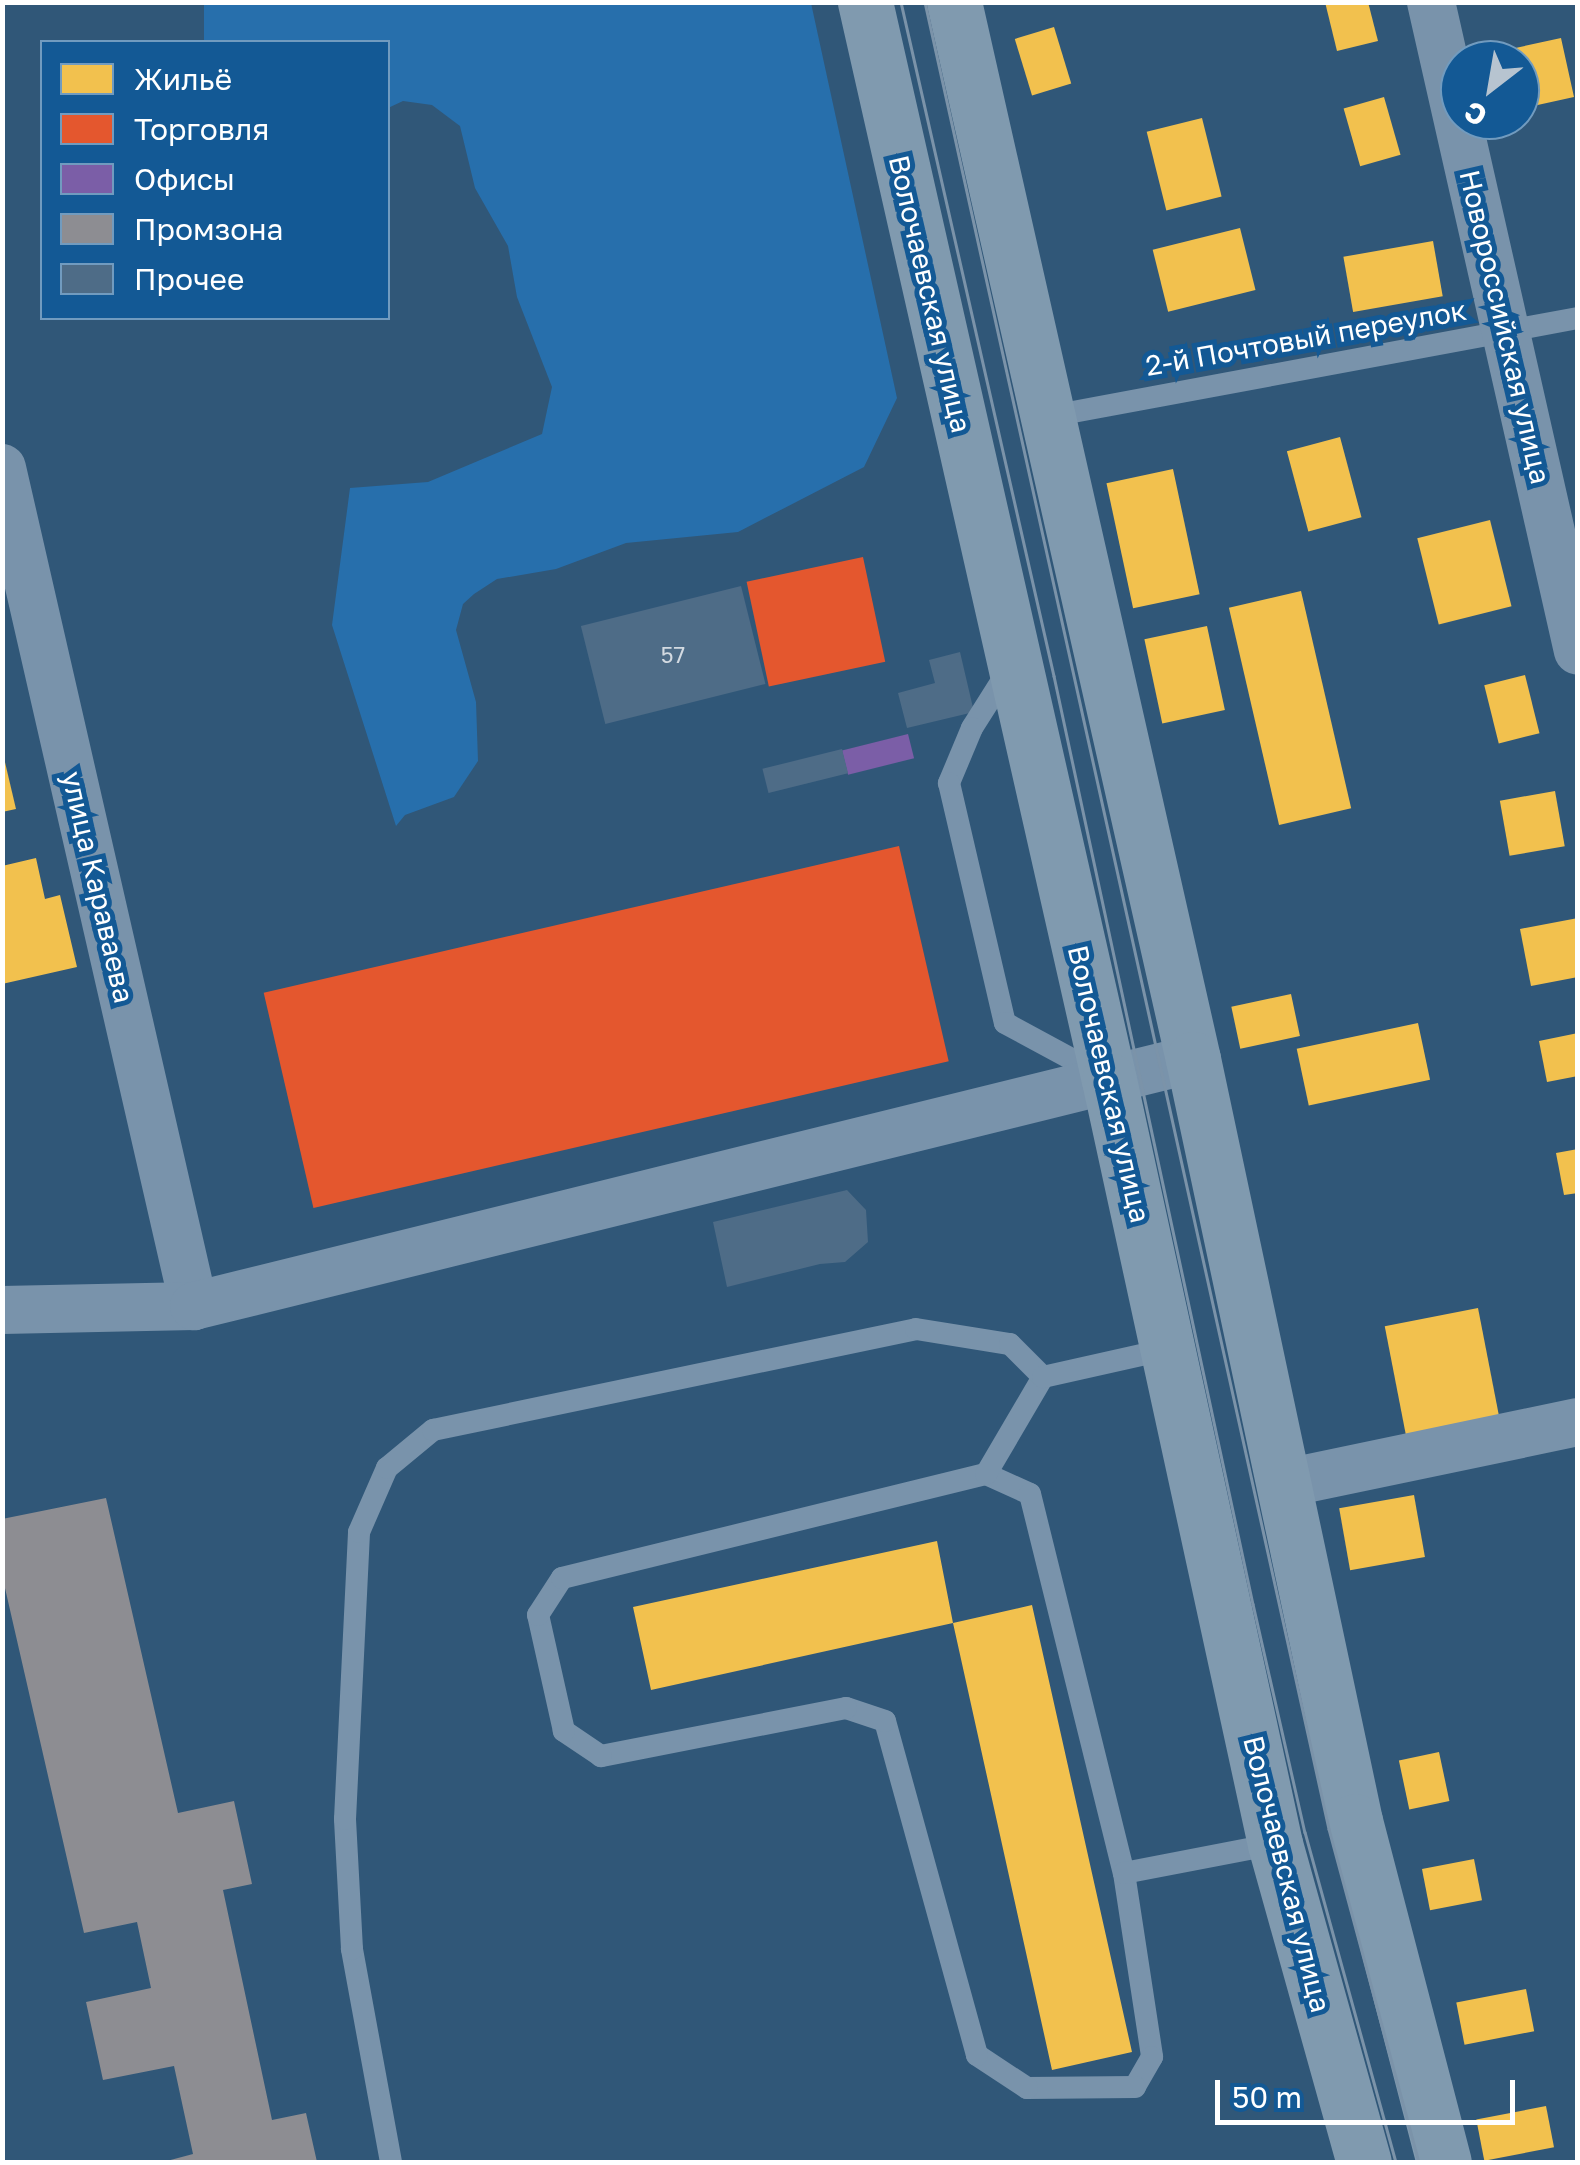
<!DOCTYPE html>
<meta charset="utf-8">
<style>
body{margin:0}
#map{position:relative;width:1580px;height:2165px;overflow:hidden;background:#305778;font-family:"Golos Text",sans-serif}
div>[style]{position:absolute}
.green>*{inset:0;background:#276fac}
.homes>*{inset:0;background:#f2c14e;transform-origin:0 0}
.shops>*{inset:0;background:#e4572e;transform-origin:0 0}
.offices>*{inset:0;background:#7b5ea7;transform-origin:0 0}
.industry>*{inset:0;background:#8d8d92}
.building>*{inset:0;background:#4e6c87;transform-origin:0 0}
.lane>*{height:22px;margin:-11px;padding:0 11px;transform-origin:11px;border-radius:11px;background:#7993ab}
.street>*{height:48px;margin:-24px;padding:0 24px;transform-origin:24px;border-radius:24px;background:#7993ab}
.secondary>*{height:55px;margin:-27.5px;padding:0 27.5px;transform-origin:27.5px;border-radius:27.5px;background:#809aaf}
.tram>*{height:2.5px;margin:-1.25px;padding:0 1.25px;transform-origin:1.25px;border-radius:1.25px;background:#7b93a9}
span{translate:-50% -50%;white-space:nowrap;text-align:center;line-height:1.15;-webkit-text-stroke:10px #135995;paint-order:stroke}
.number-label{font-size:22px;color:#d3dae1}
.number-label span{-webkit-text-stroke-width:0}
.street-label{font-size:28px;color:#fff}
.frame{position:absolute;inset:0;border:5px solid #fff;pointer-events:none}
.legend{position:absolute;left:40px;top:40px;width:350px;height:280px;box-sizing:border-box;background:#135995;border:2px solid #719bbf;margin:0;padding:12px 18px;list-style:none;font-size:30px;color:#fff}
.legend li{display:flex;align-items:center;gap:20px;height:50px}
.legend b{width:50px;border:2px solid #719bbf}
.north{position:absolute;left:1440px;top:40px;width:100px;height:100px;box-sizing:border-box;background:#135995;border:2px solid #719bbf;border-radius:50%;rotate:211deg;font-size:28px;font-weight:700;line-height:40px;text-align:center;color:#fff}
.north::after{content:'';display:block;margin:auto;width:35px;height:45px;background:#b7c4d0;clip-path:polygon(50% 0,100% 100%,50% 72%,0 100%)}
.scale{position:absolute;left:1215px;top:2080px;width:300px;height:45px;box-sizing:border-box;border:5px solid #fff;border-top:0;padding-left:12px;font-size:30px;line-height:35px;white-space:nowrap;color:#fff;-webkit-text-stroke:8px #135995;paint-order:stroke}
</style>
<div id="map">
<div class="green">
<i style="clip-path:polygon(204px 3px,811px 3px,897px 398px,864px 467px,738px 532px,626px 543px,556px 569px,497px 579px,474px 594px,463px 604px,456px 630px,476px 702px,478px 761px,454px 797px,405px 815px,396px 826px,332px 625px,350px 488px,428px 482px,542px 434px,552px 387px,517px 297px,508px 246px,475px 188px,460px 126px,432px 105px,403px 101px,388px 108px,388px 42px,204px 42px)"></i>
</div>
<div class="homes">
<i style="clip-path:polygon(1325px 2px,1368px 2px,1378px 41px,1337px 51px)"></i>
<i style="left:1054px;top:27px;width:59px;height:41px;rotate:73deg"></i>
<i style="clip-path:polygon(1561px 38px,1574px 97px,1520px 109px,1520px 60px,1509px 60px,1506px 50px)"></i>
<i style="left:1384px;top:97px;width:60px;height:42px;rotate:74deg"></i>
<i style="left:1202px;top:118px;width:81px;height:57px;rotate:76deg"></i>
<i style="left:1240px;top:228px;width:64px;height:90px;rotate:76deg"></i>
<i style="left:1433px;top:241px;width:56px;height:91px;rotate:80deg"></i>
<i style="left:1340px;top:437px;width:83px;height:55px;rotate:75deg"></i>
<i style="left:1173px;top:469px;width:128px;height:68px;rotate:78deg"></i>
<i style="left:1490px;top:520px;width:89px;height:75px;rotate:76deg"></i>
<i style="left:1301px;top:591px;width:223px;height:74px;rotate:77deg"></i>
<i style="left:1207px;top:626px;width:86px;height:64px;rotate:78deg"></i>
<i style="left:1525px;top:675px;width:60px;height:42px;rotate:76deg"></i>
<i style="clip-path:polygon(4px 758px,16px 809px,2px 812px,2px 759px)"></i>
<i style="left:1555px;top:791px;width:56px;height:56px;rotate:80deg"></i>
<i style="clip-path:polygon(36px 858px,45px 899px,60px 895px,77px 967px,2px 984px,2px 866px)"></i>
<i style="clip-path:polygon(1578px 918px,1578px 977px,1531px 986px,1520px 929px)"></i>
<i style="left:1291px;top:994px;width:43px;height:61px;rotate:78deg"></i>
<i style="left:1418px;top:1023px;width:58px;height:124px;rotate:78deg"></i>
<i style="clip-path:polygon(1578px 1033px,1578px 1076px,1547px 1082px,1539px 1041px)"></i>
<i style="clip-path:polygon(1578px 1149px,1578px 1193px,1564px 1195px,1556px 1153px)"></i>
<i style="left:1478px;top:1308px;width:120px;height:95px;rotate:79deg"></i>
<i style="left:1414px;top:1495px;width:63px;height:76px;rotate:80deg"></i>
<i style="clip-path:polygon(937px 1541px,953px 1623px,1032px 1605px,1132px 2052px,1052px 2070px,953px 1623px,651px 1690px,633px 1607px)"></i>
<i style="left:1439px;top:1752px;width:50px;height:41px;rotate:78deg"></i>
<i style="left:1474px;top:1859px;width:42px;height:53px;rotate:79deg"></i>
<i style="left:1526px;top:1989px;width:43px;height:71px;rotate:79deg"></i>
<i style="left:1546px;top:2106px;width:42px;height:71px;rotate:79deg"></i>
</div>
<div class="shops">
<i style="left:863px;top:557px;width:107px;height:119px;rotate:78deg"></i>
<i style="left:899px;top:846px;width:221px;height:652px;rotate:77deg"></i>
</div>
<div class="offices">
<i style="left:908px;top:734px;width:25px;height:68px;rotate:76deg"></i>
</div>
<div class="industry">
<i style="clip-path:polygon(106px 1498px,178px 1813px,234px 1801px,252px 1884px,223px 1890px,272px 2120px,306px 2113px,317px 2162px,163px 2162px,193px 2154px,174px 2066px,103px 2080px,86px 2002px,151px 1988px,137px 1922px,84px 1933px,2px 1575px,2px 1519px)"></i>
</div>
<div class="building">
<i style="left:741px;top:586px;width:101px;height:165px;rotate:76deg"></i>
<i style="clip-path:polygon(960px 652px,974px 712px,907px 728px,898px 693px,935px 683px,929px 660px)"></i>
<i style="left:842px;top:749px;width:25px;height:82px;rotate:76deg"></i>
<i style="clip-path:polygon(847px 1190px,866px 1210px,868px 1242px,845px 1262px,820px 1264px,727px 1287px,713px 1222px)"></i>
</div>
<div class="lane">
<i style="left:1046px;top:417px;width:541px;rotate:-10.54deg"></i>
<i style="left:1008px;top:671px;width:67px;rotate:122.3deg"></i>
<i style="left:972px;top:728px;width:60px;rotate:112.7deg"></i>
<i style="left:949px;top:783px;width:246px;rotate:76.9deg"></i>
<i style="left:1005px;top:1023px;width:109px;rotate:28.4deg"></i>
<i style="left:986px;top:1474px;width:48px;rotate:24.4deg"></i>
<i style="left:1030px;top:1494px;width:390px;rotate:76.1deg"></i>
<i style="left:1124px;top:1873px;width:186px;rotate:81.3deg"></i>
<i style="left:1152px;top:2057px;width:34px;rotate:120deg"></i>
<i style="left:1135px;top:2087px;width:108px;rotate:179.5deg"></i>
<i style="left:1027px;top:2088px;width:60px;rotate:-146.6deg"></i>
<i style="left:977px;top:2055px;width:346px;rotate:-105.4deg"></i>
<i style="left:885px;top:1721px;width:41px;rotate:-161.6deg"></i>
<i style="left:846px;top:1708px;width:250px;rotate:168.9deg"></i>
<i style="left:601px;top:1756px;width:45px;rotate:-146deg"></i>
<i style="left:564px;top:1731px;width:119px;rotate:-102.6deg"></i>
<i style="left:538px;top:1615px;width:44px;rotate:-57deg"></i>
<i style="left:562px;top:1578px;width:437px;rotate:-13.8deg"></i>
<i style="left:986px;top:1474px;width:113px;rotate:-59.6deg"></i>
<i style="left:1124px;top:1873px;width:154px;rotate:-10.9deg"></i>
<i style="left:391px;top:2162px;width:217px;rotate:-100.4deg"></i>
<i style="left:352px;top:1949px;width:130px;rotate:-93.1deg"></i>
<i style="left:345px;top:1819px;width:287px;rotate:-87.2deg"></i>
<i style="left:359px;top:1532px;width:70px;rotate:-66.4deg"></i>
<i style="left:387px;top:1468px;width:60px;rotate:-39.6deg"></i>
<i style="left:433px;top:1430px;width:493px;rotate:-11.8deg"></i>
<i style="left:916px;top:1329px;width:95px;rotate:9.1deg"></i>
<i style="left:1010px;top:1344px;width:47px;rotate:45deg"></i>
<i style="left:1043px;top:1377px;width:128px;rotate:-12.6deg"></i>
</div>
<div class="street">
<i style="left:1431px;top:2px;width:665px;rotate:77.24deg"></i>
<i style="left:2px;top:468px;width:860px;rotate:77.1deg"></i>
<i style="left:2px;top:1310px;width:192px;rotate:-1.2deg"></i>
<i style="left:194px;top:1306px;width:1029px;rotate:-13.89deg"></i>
<i style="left:1286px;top:1483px;width:298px;rotate:-11.8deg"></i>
</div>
<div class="secondary">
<i style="left:865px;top:2px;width:1105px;rotate:77.25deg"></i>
<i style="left:1109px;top:1080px;width:782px;rotate:77.74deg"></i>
<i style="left:1275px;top:1844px;width:330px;rotate:74.4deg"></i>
<i style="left:954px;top:2px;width:1084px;rotate:77.26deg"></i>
<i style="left:1193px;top:1059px;width:779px;rotate:78deg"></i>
<i style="left:1355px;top:1821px;width:352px;rotate:75.4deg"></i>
</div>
<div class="tram">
<i style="left:901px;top:2px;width:691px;rotate:77.21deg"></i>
<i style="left:1054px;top:676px;width:949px;rotate:77.9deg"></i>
<i style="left:1253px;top:1604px;width:234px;rotate:77.2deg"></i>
<i style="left:1305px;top:1832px;width:342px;rotate:74.6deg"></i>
<i style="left:925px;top:2px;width:1871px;rotate:77.53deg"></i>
<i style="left:1329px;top:1829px;width:345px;rotate:74.9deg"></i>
</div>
<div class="number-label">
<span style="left:673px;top:655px">57</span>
</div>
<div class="street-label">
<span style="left:930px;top:294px;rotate:77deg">Волочаевская улица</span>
<span style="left:1505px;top:327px;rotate:77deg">Новороссийская улица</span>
<span style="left:1306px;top:338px;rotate:-10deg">2-й Почтовый переулок</span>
<span style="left:98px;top:887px;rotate:77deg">улица Караваева</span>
<span style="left:1109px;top:1084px;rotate:77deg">Волочаевская улица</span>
<span style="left:1287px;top:1874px;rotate:76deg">Волочаевская улица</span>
</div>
<div class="frame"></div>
<ul class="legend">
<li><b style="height:28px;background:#f2c14e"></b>Жильё</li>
<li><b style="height:28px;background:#e4572e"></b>Торговля</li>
<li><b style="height:28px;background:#7b5ea7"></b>Офисы</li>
<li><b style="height:28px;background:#8d8d92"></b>Промзона</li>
<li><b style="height:28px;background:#4e6c87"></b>Прочее</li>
</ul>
<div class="north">С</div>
<div class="scale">50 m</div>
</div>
